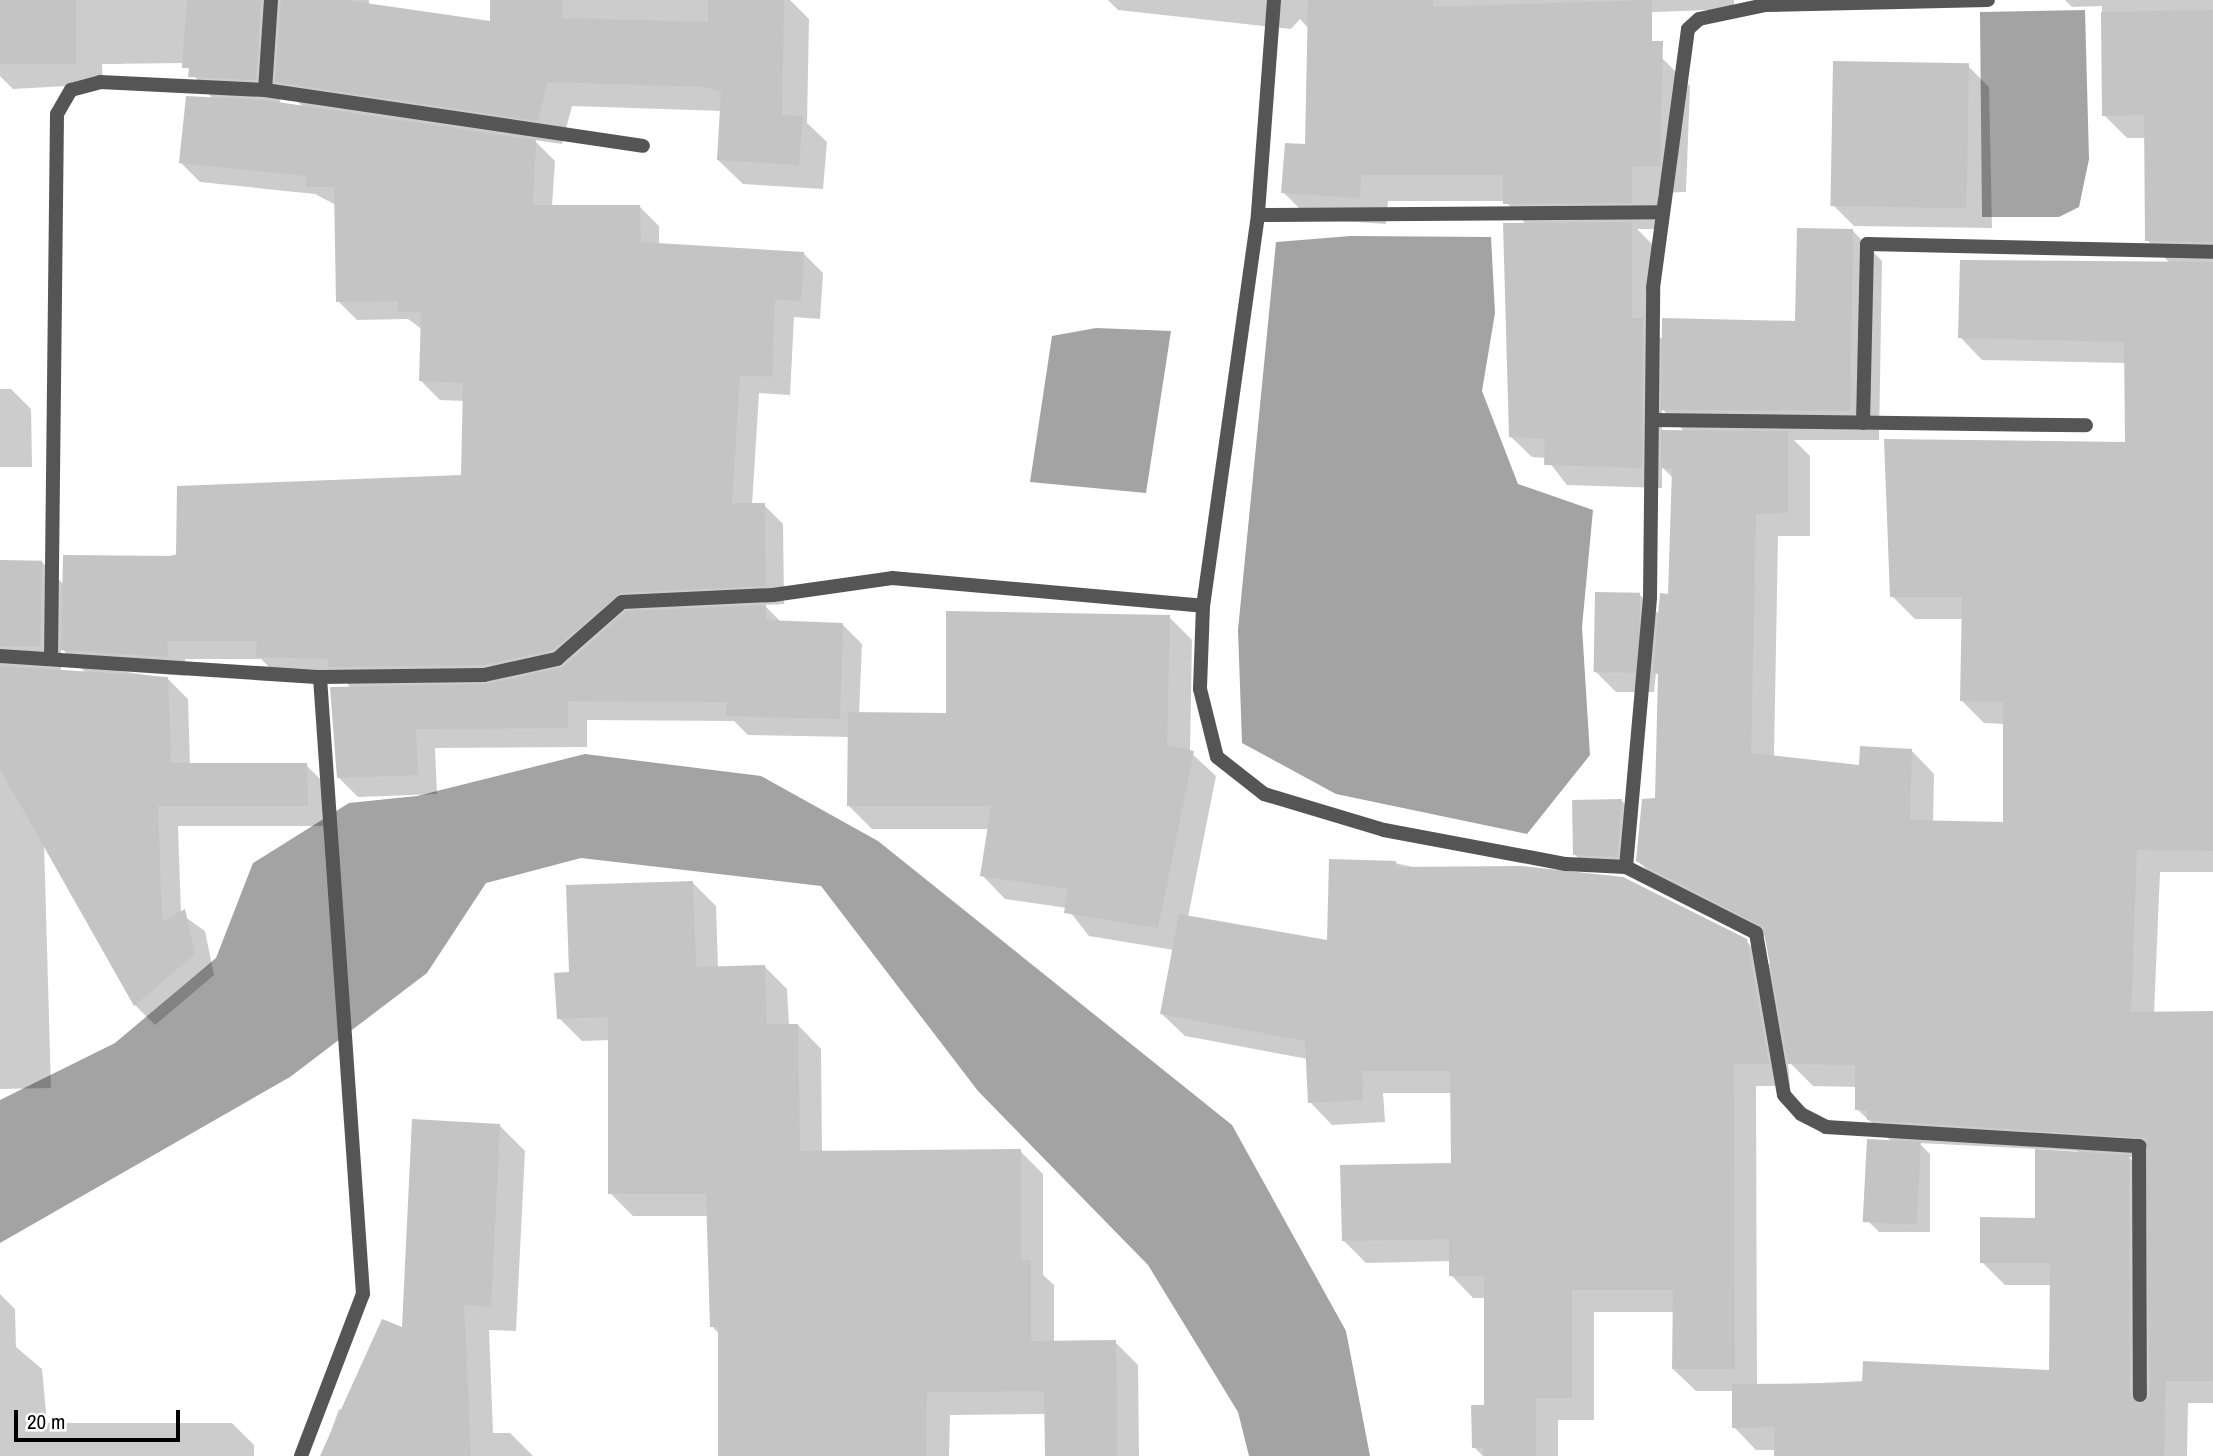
<!DOCTYPE html>
<style>
body{margin:0}
#map{position:relative;width:2213px;height:1456px;overflow:hidden;background:#fff;font-family:"Archivo Narrow",sans-serif}
div>[style]{position:absolute}
.water>*{inset:0;background:#a3a3a3}
.shadow>*{inset:0;background:#0003}
.building>*{inset:0;background:#c4c4c4;transform-origin:0 0}
.minor>*{height:14px;margin:-7px;padding:0 7px;transform-origin:7px;border-radius:7px;background:#555}
span{translate:-50% -50%;white-space:nowrap;text-align:center;line-height:1.15;-webkit-text-stroke:5px #fff;paint-order:stroke}
.scale{position:absolute;left:14px;top:1410px;width:166px;height:32px;box-sizing:border-box;border:4px solid #000;border-top:0;padding-left:9px;font-size:21px;line-height:24px;white-space:nowrap;color:#000;-webkit-text-stroke:5px #fff;paint-order:stroke}
</style>
<div id="map">
<div class="water">
<i style="clip-path:polygon(2085px 10px,2089px 159px,2079px 207px,2059px 217px,1982px 217px,1980px 12px)"></i>
<i style="clip-path:polygon(1351px 236px,1491px 237px,1495px 313px,1482px 391px,1518px 484px,1593px 510px,1582px 627px,1590px 755px,1527px 834px,1336px 794px,1242px 743px,1238px 630px,1276px 242px)"></i>
<i style="clip-path:polygon(1096px 328px,1171px 331px,1146px 493px,1030px 482px,1052px 336px)"></i>
<i style="clip-path:polygon(585px 754px,761px 776px,878px 841px,1232px 1125px,1346px 1331px,1370px 1456px,1249px 1456px,1238px 1412px,1148px 1265px,978px 1091px,821px 886px,581px 858px,486px 883px,427px 973px,290px 1077px,0 1243px,0 1100px,115px 1043px,216px 958px,253px 863px,349px 803px,417px 796px)"></i>
</div>
<div class="shadow">
<i style="clip-path:polygon(evenodd,0 0,369px 0,369px 8px,491px 23px,492px 0,790px 0,809px 19px,807px 123px,827px 142px,823px 189px,743px 184px,718px 160px,722px 111px,572px 106px,562px 144px,534px 140px,555px 161px,552px 206px,639px 206px,659px 226px,659px 245px,804px 254px,823px 273px,820px 319px,794px 317px,790px 395px,759px 393px,752px 505px,764px 505px,783px 524px,784px 604px,764px 605px,781px 622px,842px 624px,862px 644px,859px 714px,948px 715px,1169px 617px,1192px 640px,1190px 752px,1216px 776px,1188px 917px,1328px 943px,1395px 863px,1746px 941px,1772px 967px,1767px 938px,1661px 884px,1638px 861px,1657px 800px,1660px 677px,1656px 673px,1654px 692px,1616px 692px,1595px 671px,1640px 595px,1660px 615px,1670px 595px,1674px 479px,1662px 467px,1662px 488px,1567px 485px,1546px 458px,1532px 457px,1511px 437px,1526px 224px,1505px 201px,1388px 201px,1386px 224px,1310px 219px,1283px 192px,1307px 146px,1309px 29px,1300px 19px,1291px 29px,1118px 10px,1108px 0,1734px 0,1734px 9px,1577px 15px,1577px 57px,1663px 59px,1690px 86px,1686px 192px,1658px 193px,1658px 229px,1637px 229px,1652px 244px,1652px 330px,1664px 341px,1797px 323px,1852px 230px,1882px 261px,1879px 440px,1794px 440px,1810px 456px,1810px 536px,1778px 536px,1774px 757px,1861px 767px,1912px 751px,1934px 774px,1933px 822px,2005px 823px,2005px 724px,1984px 723px,1961px 700px,1964px 619px,1915px 619px,1892px 596px,2127px 444px,2126px 363px,1982px 360px,1960px 337px,2170px 263px,2147px 240px,2146px 138px,2127px 138px,2104px 115px,2102px 6px,2072px 7px,2065px 0,2213px 0,2213px 872px,2160px 872px,2154px 1014px,2213px 1013px,2213px 1403px,2188px 1403px,2187px 1456px,1776px 1456px,1776px 1450px,1756px 1450px,1734px 1427px,1734px 1391px,1696px 1391px,1673px 1369px,1674px 1312px,1594px 1312px,1594px 1420px,1558px 1420px,1558px 1456px,1483px 1456px,1474px 1447px,1486px 1407px,1486px 1298px,1473px 1298px,1451px 1275px,1451px 1261px,1366px 1263px,1343px 1240px,1453px 1165px,1452px 1093px,1383px 1093px,1385px 1122px,1332px 1125px,1310px 1102px,1308px 1059px,1185px 1036px,1162px 1014px,1174px 950px,1089px 936px,1067px 908px,1005px 899px,982px 875px,989px 829px,872px 829px,849px 806px,850px 737px,748px 735px,734px 721px,587px 720px,587px 747px,435px 748px,437px 794px,358px 797px,338px 777px,351px 688px,341px 677px,277px 675px,261px 659px,185px 659px,186px 676px,120px 671px,167px 678px,188px 699px,190px 765px,306px 765px,326px 785px,327px 826px,178px 826px,181px 914px,205px 931px,214px 975px,155px 1025px,135px 1005px,44px 843px,51px 1088px,0 1089px,0 561px,42px 562px,64px 585px,463px 476px,465px 401px,440px 400px,421px 381px,423px 330px,408px 319px,357px 320px,338px 301px,336px 205px,315px 194px,200px 182px,180px 162px,213px 99px,184px 63px,102px 64px,103px 84px,13px 89px,0 76px,0 0,281px 85px,303px 107px,280px 104px,281px 85px,0 0,1662px 409px,1685px 432px,1662px 431px,1662px 409px,0 0,61px 648px,85px 672px,61px 670px,61px 648px,0 0,1786px 1041px,1790px 1063px,1813px 1086px,1857px 1087px,1857px 1109px,1892px 1142px,1869px 1222px,1879px 1232px,1930px 1232px,1930px 1154px,1919px 1143px,2078px 1151px,2037px 1220px,1982px 1262px,2005px 1285px,2051px 1285px,2051px 1372px,1757px 1386px,1756px 1086px,1790px 1086px,1786px 1041px,0 0,2129px 1157px,2149px 1160px,2149px 1177px,2129px 1157px)"></i>
<i style="clip-path:polygon(1968px 66px,1989px 87px,1992px 228px,1854px 226px,1833px 205px)"></i>
<i style="clip-path:polygon(0 389px,11px 389px,31px 409px,32px 467px,0 467px)"></i>
<i style="clip-path:polygon(1622px 801px,1632px 811px,1627px 866px,1585px 864px,1574px 854px)"></i>
<i style="clip-path:polygon(693px 883px,716px 906px,718px 968px,764px 966px,787px 989px,789px 1026px,798px 1025px,821px 1049px,822px 1152px,1020px 1151px,1043px 1174px,1043px 1275px,1054px 1285px,1054px 1342px,1115px 1342px,1138px 1365px,1139px 1456px,1047px 1456px,1046px 1414px,950px 1415px,949px 1456px,718px 1456px,720px 1335px,712px 1326px,709px 1216px,633px 1216px,610px 1193px,610px 1040px,582px 1041px,559px 1018px)"></i>
<i style="clip-path:polygon(499px 1125px,525px 1151px,516px 1331px,489px 1330px,493px 1433px,510px 1433px,533px 1456px,322px 1456px,339px 1409px,346px 1411px,403px 1330px)"></i>
<i style="clip-path:polygon(0 1294px,15px 1309px,16px 1347px,42px 1369px,47px 1423px,232px 1423px,254px 1445px,254px 1456px,0 1456px)"></i>
</div>
<div class="building">
<i style="left:0;top:0;width:76px;height:64px"></i>
<i style="clip-path:polygon(187px 0,261px 0,256px 80px,188px 77px,189px 68px,182px 68px)"></i>
<i style="clip-path:polygon(281px 0,345px 0,490px 21px,490px 0,562px 0,562px 18px,708px 22px,708px 0,784px 0,782px 115px,803px 116px,799px 165px,717px 160px,721px 92px,706px 87px,548px 82px,537px 121px,275px 82px)"></i>
<i style="clip-path:polygon(1308px 0,1433px 0,1433px 7px,1652px 0,1652px 41px,1663px 41px,1660px 166px,1632px 167px,1632px 203px,1503px 204px,1503px 175px,1361px 175px,1360px 198px,1281px 193px,1285px 143px,1305px 144px)"></i>
<i style="clip-path:polygon(2213px 10px,2213px 242px,2145px 241px,2144px 115px,2102px 116px,2101px 12px)"></i>
<i style="left:1833px;top:61px;width:136px;height:145px;rotate:1deg"></i>
<i style="clip-path:polygon(186px 96px,264px 100px,536px 140px,533px 205px,640px 205px,641px 242px,804px 252px,801px 301px,775px 299px,772px 377px,740px 375px,732px 503px,765px 503px,766px 586px,621px 593px,553px 650px,483px 665px,328px 667px,328px 659px,256px 657px,257px 641px,167px 641px,168px 657px,61px 650px,63px 555px,176px 556px,177px 486px,461px 475px,463px 383px,419px 381px,421px 312px,398px 312px,398px 301px,336px 302px,334px 187px,306px 187px,306px 176px,179px 163px)"></i>
<i style="clip-path:polygon(1632px 222px,1632px 318px,1643px 318px,1642px 468px,1544px 465px,1545px 439px,1509px 437px,1503px 223px)"></i>
<i style="clip-path:polygon(1797px 228px,1853px 229px,1850px 411px,1661px 410px,1662px 318px,1795px 321px)"></i>
<i style="clip-path:polygon(1960px 260px,2213px 262px,2213px 851px,2137px 850px,2131px 1012px,2213px 1011px,2213px 1381px,2166px 1381px,2164px 1456px,1774px 1456px,1775px 1427px,1732px 1428px,1732px 1384px,1862px 1383px,1863px 1361px,2049px 1370px,2050px 1263px,1980px 1263px,1980px 1217px,2035px 1218px,2035px 1149px,2129px 1155px,2130px 1395px,2139px 1405px,2150px 1396px,2145px 1138px,1867px 1120px,1867px 1110px,1855px 1110px,1855px 1065px,1788px 1064px,1763px 927px,1636px 861px,1642px 799px,1655px 798px,1658px 673px,1653px 673px,1660px 593px,1668px 594px,1672px 469px,1661px 468px,1661px 430px,1788px 431px,1788px 513px,1756px 514px,1751px 753px,1859px 765px,1860px 746px,1912px 749px,1910px 820px,2003px 822px,2003px 702px,1960px 701px,1962px 597px,1890px 597px,1884px 439px,2125px 442px,2124px 342px,1958px 338px)"></i>
<i style="left:0;top:560px;width:42px;height:86px;rotate:1deg"></i>
<i style="left:1595px;top:592px;width:45px;height:80px;rotate:1deg"></i>
<i style="clip-path:polygon(766px 605px,766px 620px,843px 623px,840px 719px,726px 716px,727px 702px,568px 701px,568px 728px,416px 729px,418px 775px,337px 778px,330px 687px,486px 684px,563px 667px,626px 611px)"></i>
<i style="clip-path:polygon(946px 611px,1170px 615px,1167px 745px,1194px 751px,1158px 928px,1064px 913px,1068px 889px,980px 876px,991px 806px,847px 806px,848px 712px,946px 713px)"></i>
<i style="clip-path:polygon(0 666px,168px 677px,171px 763px,307px 763px,308px 806px,158px 806px,162px 922px,185px 909px,195px 954px,134px 1006px,0 769px)"></i>
<i style="clip-path:polygon(1622px 799px,1617px 857px,1573px 855px,1572px 800px)"></i>
<i style="clip-path:polygon(1329px 859px,1396px 861px,1396px 867px,1522px 866px,1623px 877px,1747px 939px,1769px 1064px,1734px 1064px,1735px 1369px,1672px 1369px,1673px 1290px,1572px 1290px,1572px 1398px,1536px 1398px,1536px 1456px,1483px 1456px,1483px 1448px,1472px 1448px,1471px 1405px,1484px 1405px,1484px 1276px,1449px 1276px,1449px 1239px,1342px 1241px,1340px 1165px,1451px 1163px,1450px 1071px,1362px 1071px,1363px 1100px,1308px 1103px,1305px 1041px,1160px 1014px,1179px 914px,1327px 940px)"></i>
<i style="clip-path:polygon(693px 881px,696px 967px,765px 965px,767px 1024px,798px 1024px,800px 1151px,1021px 1149px,1021px 1260px,1031px 1260px,1031px 1341px,1116px 1340px,1117px 1456px,1045px 1456px,1044px 1391px,927px 1392px,926px 1456px,718px 1456px,718px 1327px,710px 1327px,706px 1194px,608px 1194px,608px 1017px,557px 1019px,554px 973px,569px 972px,566px 885px)"></i>
<i style="clip-path:polygon(412px 1119px,500px 1124px,491px 1307px,464px 1305px,471px 1456px,320px 1456px,382px 1319px,402px 1327px)"></i>
<i style="left:1867px;top:1139px;width:54px;height:83px;rotate:3deg"></i>
</div>
<div class="minor">
<i style="left:1274px;top:0;width:216px;rotate:94.3deg"></i>
<i style="left:1258px;top:215px;width:395px;rotate:98deg"></i>
<i style="left:1203px;top:606px;width:83px;rotate:92.1deg"></i>
<i style="left:1200px;top:689px;width:70px;rotate:76deg"></i>
<i style="left:1217px;top:757px;width:60px;rotate:38.2deg"></i>
<i style="left:1264px;top:794px;width:125px;rotate:16.7deg"></i>
<i style="left:1384px;top:830px;width:185px;rotate:10.6deg"></i>
<i style="left:1566px;top:864px;width:60px;rotate:2.9deg"></i>
<i style="left:1626px;top:867px;width:146px;rotate:26.9deg"></i>
<i style="left:1756px;top:933px;width:164px;rotate:80.2deg"></i>
<i style="left:1784px;top:1095px;width:25px;rotate:48deg"></i>
<i style="left:1801px;top:1114px;width:28px;rotate:27deg"></i>
<i style="left:1826px;top:1127px;width:314px;rotate:3.5deg"></i>
<i style="left:2139px;top:1146px;width:249px;rotate:89.8deg"></i>
<i style="left:265px;top:90px;width:382px;rotate:8.4deg"></i>
<i style="left:1258px;top:215px;width:404px;rotate:-0.4deg"></i>
<i style="left:1652px;top:420px;width:434px;rotate:0.7deg"></i>
<i style="left:1863px;top:423px;width:179px;rotate:-88.7deg"></i>
<i style="left:1867px;top:244px;width:346px;rotate:1.3deg"></i>
<i style="left:0;top:656px;width:321px;rotate:3.8deg"></i>
<i style="left:320px;top:677px;width:164px;rotate:-0.7deg"></i>
<i style="left:484px;top:675px;width:75px;rotate:-12.4deg"></i>
<i style="left:557px;top:659px;width:86px;rotate:-41.2deg"></i>
<i style="left:622px;top:602px;width:151px;rotate:-2.7deg"></i>
<i style="left:773px;top:595px;width:120px;rotate:-8.1deg"></i>
<i style="left:892px;top:578px;width:312px;rotate:5.1deg"></i>
<i style="left:51px;top:659px;width:545px;rotate:-89.37deg"></i>
<i style="left:57px;top:114px;width:28px;rotate:-60deg"></i>
<i style="left:71px;top:90px;width:30px;rotate:-15deg"></i>
<i style="left:100px;top:82px;width:165px;rotate:2.8deg"></i>
<i style="left:265px;top:90px;width:90px;rotate:-86.2deg"></i>
<i style="left:1626px;top:867px;width:271px;rotate:-84.9deg"></i>
<i style="left:1650px;top:597px;width:309px;rotate:-89.4deg"></i>
<i style="left:1653px;top:288px;width:261px;rotate:-82.3deg"></i>
<i style="left:1688px;top:29px;width:15px;rotate:-42deg"></i>
<i style="left:1699px;top:19px;width:67px;rotate:-12deg"></i>
<i style="left:1765px;top:5px;width:223px;rotate:-1.3deg"></i>
<i style="left:301px;top:1456px;width:173px;rotate:-69.1deg"></i>
<i style="left:363px;top:1294px;width:618px;rotate:-93.99deg"></i>
</div>
<div class="scale">20 m</div>
</div>
